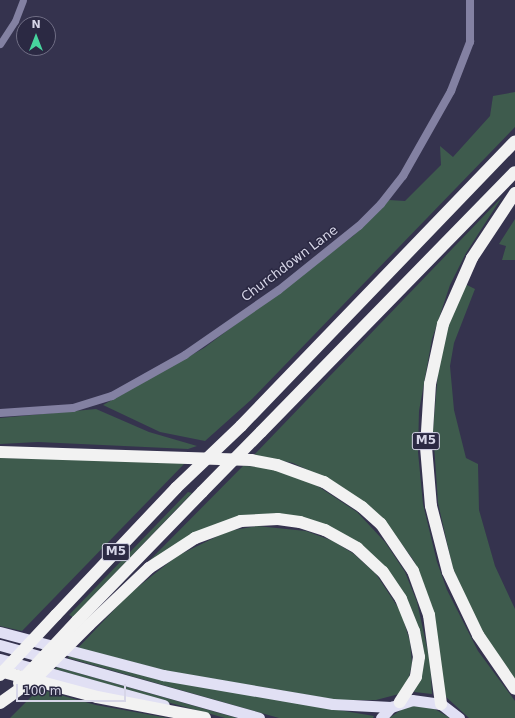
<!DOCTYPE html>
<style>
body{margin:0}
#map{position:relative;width:515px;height:718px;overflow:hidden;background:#35334e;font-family:"DejaVu Sans",sans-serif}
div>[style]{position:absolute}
.green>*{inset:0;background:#3e5b4d}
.minor>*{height:7px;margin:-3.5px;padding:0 3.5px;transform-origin:3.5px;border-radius:3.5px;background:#8381a2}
.tertiary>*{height:8px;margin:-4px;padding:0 4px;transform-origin:4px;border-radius:4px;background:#8381a2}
.trunk>*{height:11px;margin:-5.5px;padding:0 5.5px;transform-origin:5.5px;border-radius:5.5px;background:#e1e0f4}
.motorway>*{height:12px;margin:-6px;padding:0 6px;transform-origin:6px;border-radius:6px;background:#f2f2f2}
.motorway-bridge>*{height:12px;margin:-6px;padding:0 6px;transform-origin:6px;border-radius:6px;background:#f2f2f2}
span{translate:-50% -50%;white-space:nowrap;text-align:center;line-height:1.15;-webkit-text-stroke:3px #2b2943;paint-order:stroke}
.shield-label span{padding:1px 3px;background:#2b2943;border:1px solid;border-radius:3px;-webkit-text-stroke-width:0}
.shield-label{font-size:12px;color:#d7d6e8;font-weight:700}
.street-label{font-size:13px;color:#d7d6e8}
.north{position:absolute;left:16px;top:16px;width:40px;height:40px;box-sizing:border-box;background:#2b2943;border:1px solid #706e85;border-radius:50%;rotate:0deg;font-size:11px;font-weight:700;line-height:16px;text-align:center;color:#d7d6e8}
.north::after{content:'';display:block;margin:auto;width:14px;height:18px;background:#47d49e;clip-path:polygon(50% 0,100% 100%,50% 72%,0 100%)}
.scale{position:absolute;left:16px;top:684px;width:110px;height:18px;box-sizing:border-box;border:2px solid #d7d6e8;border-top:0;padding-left:5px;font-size:12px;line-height:14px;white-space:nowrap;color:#d7d6e8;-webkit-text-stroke:3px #2b2943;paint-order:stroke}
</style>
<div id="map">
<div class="green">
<i style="clip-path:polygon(515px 92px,515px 127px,252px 399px,205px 441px,160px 432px,103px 405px,204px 348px,353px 236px,389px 200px,405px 201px,441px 165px,440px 146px,453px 157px,490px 116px,493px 96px)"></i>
<i style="clip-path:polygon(502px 197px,466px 253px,450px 285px,432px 339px,419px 411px,418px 452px,423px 504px,437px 562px,447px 590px,478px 651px,515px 701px,515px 718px,469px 718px,445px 696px,423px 584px,414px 561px,398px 539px,339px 485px,293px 463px,254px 455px)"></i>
<i style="clip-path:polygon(515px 219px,515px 260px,502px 260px,506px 246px,499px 244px)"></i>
<i style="clip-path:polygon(465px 284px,475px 289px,454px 343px,450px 366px,454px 410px,466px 458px,478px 464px,479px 510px,495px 566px,515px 609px,515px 681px,483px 635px,453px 569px,438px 503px,433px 430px,439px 361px,446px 332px)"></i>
<i style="clip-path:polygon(96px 409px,149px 432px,197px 446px,188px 449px,38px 442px,0 444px,0 418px)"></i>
<i style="clip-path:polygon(0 458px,65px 459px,185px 463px,22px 631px,0 626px)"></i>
<i style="clip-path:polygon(243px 466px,265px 467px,290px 474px,316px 485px,357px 512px,385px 542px,405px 572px,417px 602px,430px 661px,432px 694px,414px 692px,419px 678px,405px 598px,341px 534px,256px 517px,151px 563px,149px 561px)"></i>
<i style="clip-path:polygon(188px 492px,192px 493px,73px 617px,69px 615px)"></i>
<i style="clip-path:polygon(257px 526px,306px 531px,333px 541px,354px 554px,376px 574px,401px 612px,410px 642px,412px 663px,409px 677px,411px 679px,399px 694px,376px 700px,337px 700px,167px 671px,78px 648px,129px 594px,177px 556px,228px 531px)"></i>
<i style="clip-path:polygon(69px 656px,161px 680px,374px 716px,373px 718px,279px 718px,68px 658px)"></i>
<i style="clip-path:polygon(57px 667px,237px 718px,225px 718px,156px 699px,55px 669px)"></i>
<i style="clip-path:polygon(39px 689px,96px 705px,168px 718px,10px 718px)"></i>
<i style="clip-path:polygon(414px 706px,433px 708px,450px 718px,389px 718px,404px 708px)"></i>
</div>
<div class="minor">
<i style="left:0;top:44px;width:27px;rotate:-57deg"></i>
<i style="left:15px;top:21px;width:22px;rotate:-69deg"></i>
</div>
<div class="tertiary">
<i style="left:0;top:413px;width:73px;rotate:-3.9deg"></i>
<i style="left:73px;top:408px;width:41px;rotate:-17.1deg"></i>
<i style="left:112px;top:396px;width:84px;rotate:-29.3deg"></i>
<i style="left:185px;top:355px;width:114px;rotate:-34.7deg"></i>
<i style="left:279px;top:290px;width:102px;rotate:-38.7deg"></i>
<i style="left:359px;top:226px;width:31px;rotate:-45deg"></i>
<i style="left:381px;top:204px;width:36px;rotate:-52deg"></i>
<i style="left:403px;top:176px;width:98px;rotate:-60.5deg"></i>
<i style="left:451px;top:91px;width:53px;rotate:-68.8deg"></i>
<i style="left:470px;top:42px;width:42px;rotate:-90deg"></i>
</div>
<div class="trunk">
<i style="left:0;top:632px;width:169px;rotate:14.8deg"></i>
<i style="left:163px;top:675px;width:172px;rotate:9.7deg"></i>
<i style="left:333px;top:704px;width:58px;rotate:3deg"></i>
<i style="left:0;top:645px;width:269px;rotate:15.7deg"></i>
<i style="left:0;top:659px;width:170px;rotate:15.7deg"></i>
<i style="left:381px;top:718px;width:15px;rotate:-48deg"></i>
<i style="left:391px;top:707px;width:22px;rotate:-18deg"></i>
<i style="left:412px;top:700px;width:29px;rotate:8deg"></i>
<i style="left:441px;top:704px;width:23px;rotate:38deg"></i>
</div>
<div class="motorway">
<i style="left:515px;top:193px;width:78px;rotate:123.5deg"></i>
<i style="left:472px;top:258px;width:72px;rotate:113.7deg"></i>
<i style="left:443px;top:324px;width:61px;rotate:102.2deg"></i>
<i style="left:430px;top:384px;width:63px;rotate:93.6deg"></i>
<i style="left:426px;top:447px;width:59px;rotate:85.2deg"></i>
<i style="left:431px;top:506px;width:68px;rotate:75.6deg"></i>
<i style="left:448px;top:572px;width:70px;rotate:64.5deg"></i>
<i style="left:478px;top:635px;width:65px;rotate:55.6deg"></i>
<i style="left:241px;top:426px;width:395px;rotate:-46.1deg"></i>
<i style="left:261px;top:432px;width:363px;rotate:-45.7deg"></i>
<i style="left:0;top:452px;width:251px;rotate:1.8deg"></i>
<i style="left:251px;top:460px;width:26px;rotate:11deg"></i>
<i style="left:277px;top:465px;width:50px;rotate:19.9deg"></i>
<i style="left:324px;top:482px;width:45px;rotate:33.3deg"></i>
<i style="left:362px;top:507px;width:25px;rotate:42deg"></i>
<i style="left:381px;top:524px;width:57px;rotate:55.8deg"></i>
<i style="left:413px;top:571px;width:47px;rotate:70deg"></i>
<i style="left:429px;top:615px;width:90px;rotate:82.3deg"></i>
<i style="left:56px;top:615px;width:175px;rotate:-46.6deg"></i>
<i style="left:77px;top:621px;width:180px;rotate:-45.9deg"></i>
<i style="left:89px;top:625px;width:83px;rotate:-43.5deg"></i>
<i style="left:149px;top:568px;width:55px;rotate:-33.1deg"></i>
<i style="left:195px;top:538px;width:49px;rotate:-20.3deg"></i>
<i style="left:241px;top:521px;width:37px;rotate:-3deg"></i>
<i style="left:278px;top:519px;width:22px;rotate:8deg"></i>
<i style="left:300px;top:522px;width:26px;rotate:18deg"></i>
<i style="left:325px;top:530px;width:37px;rotate:29deg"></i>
<i style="left:357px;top:548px;width:35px;rotate:43deg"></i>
<i style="left:383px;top:572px;width:32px;rotate:56deg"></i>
<i style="left:401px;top:599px;width:35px;rotate:68deg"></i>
<i style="left:414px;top:631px;width:26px;rotate:79deg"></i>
<i style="left:419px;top:657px;width:20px;rotate:99deg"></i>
<i style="left:416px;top:677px;width:30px;rotate:123deg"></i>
<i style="left:0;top:671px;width:100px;rotate:15deg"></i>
<i style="left:97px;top:697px;width:110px;rotate:11deg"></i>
</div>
<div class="motorway-bridge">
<i style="left:176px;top:488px;width:90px;rotate:-43.6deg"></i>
<i style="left:202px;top:492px;width:84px;rotate:-45.5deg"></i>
<i style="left:0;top:675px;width:82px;rotate:-47deg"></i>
<i style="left:19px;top:683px;width:85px;rotate:-46.9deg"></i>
<i style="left:0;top:703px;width:47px;rotate:-35.4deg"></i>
<i style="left:38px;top:676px;width:72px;rotate:-45deg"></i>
</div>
<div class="shield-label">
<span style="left:426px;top:441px">M5</span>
<span style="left:116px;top:552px">M5</span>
</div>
<div class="street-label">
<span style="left:290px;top:264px;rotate:-37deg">Churchdown Lane</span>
</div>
<div class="north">N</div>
<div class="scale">100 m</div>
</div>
